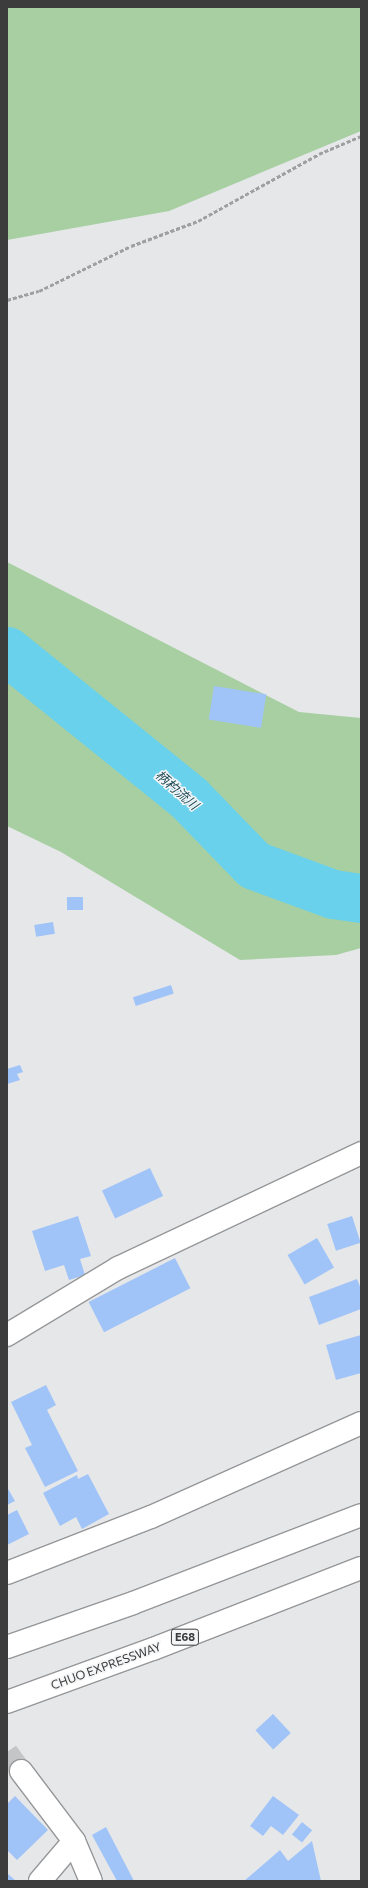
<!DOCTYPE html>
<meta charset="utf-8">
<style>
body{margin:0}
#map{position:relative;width:368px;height:1888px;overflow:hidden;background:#e6e7e9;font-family:Commissioner,"Noto Sans JP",sans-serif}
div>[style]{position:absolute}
.green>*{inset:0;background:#a7cfa2}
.river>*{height:49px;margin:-24.5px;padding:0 24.5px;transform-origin:24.5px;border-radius:24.5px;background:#6ad1ec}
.building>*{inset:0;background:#a1c4f8;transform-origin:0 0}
.minor-tunnel>*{height:22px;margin-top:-11px;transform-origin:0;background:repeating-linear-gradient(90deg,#c4c5c7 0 22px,transparent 0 33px)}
.path>*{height:2.5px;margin-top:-1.25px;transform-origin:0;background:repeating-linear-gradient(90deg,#9e9fa0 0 4px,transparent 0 6px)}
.roads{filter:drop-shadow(1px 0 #969799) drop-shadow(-1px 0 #969799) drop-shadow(0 1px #969799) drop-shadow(0 -1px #969799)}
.minor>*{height:22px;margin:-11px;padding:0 11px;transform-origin:11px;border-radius:11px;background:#fff}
.motorway>*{height:22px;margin:-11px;padding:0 11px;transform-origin:11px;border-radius:11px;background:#fff}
span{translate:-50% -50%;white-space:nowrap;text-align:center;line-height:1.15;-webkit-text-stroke:3px #f4f5f6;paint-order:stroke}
.shield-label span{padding:1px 3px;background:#f4f5f6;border:1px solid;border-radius:3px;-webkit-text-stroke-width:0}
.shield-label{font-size:11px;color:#3c3c3d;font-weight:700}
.street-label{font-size:12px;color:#3c3c3d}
.water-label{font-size:13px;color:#1c4a56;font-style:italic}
.frame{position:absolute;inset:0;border:8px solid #3c3c3d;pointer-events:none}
</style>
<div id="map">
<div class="green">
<i style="clip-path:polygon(7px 7px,361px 7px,361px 131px,169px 211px,7px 240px)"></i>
<i style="clip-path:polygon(7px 562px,299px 712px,361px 718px,361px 948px,336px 955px,240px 960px,61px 852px,7px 826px)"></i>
</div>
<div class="river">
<i style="left:7px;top:651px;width:234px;rotate:38.9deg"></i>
<i style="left:189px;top:798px;width:93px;rotate:45.9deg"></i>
<i style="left:254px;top:865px;width:84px;rotate:20.2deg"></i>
<i style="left:333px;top:894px;width:28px;rotate:8deg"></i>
</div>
<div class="building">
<i style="left:214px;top:686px;width:53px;height:34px;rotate:9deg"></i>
<i style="left:67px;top:897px;width:16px;height:13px"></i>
<i style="left:53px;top:922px;width:12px;height:19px;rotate:81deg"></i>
<i style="left:171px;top:985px;width:9px;height:40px;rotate:72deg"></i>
<i style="clip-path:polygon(20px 1065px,23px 1072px,17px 1074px,20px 1080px,7px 1084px,7px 1069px)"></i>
<i style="left:150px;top:1168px;width:31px;height:53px;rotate:65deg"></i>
<i style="clip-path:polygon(78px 1216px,91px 1256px,80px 1259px,85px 1275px,69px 1280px,64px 1265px,45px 1271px,32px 1231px)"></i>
<i style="left:352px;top:1216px;width:28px;height:26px;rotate:72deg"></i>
<i style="left:317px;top:1238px;width:34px;height:34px;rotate:60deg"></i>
<i style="left:175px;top:1258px;width:34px;height:97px;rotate:63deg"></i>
<i style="clip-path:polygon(357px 1279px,361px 1289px,361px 1309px,319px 1325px,309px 1297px)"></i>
<i style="clip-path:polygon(361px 1335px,361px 1373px,336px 1380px,326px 1345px)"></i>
<i style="clip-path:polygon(46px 1385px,56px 1405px,47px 1410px,78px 1471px,45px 1487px,25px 1448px,32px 1445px,11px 1402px)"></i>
<i style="clip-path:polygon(88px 1474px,109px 1514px,82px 1529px,76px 1517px,60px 1526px,43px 1493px,77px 1475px,78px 1479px)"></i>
<i style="clip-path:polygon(7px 1487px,15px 1501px,7px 1505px)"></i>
<i style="clip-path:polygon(17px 1510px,29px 1534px,7px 1545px,7px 1515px)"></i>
<i style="left:273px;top:1714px;width:26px;height:24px;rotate:47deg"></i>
<i style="clip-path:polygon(15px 1796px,48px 1830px,17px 1860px,7px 1850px,7px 1804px)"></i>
<i style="clip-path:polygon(273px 1796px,299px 1815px,283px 1835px,271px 1826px,263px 1836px,250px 1826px)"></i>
<i style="left:302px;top:1822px;width:13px;height:16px;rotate:39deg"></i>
<i style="clip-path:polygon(106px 1827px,134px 1881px,117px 1881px,92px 1835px)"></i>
<i style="clip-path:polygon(312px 1841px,321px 1881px,244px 1881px,280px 1850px,288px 1861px)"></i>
<i style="clip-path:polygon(7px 1873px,16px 1881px,7px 1881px)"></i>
</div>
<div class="minor-tunnel">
<i style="left:7px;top:1752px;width:24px;rotate:54deg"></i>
</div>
<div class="path">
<i style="left:7px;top:300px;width:33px;rotate:-16deg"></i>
<i style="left:39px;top:291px;width:102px;rotate:-26.1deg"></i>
<i style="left:131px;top:246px;width:72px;rotate:-20.5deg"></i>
<i style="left:198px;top:221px;width:138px;rotate:-29deg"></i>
<i style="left:319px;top:154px;width:46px;rotate:-23.2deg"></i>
</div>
<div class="roads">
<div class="minor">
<i style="left:7px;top:1335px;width:130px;rotate:-31.1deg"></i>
<i style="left:118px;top:1268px;width:269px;rotate:-25.3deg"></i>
<i style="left:7px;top:1573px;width:155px;rotate:-21.3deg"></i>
<i style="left:151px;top:1517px;width:230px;rotate:-24.1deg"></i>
<i style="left:21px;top:1771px;width:88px;rotate:52.9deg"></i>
<i style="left:74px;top:1841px;width:43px;rotate:67deg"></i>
<i style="left:40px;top:1881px;width:52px;rotate:-49.6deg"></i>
</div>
<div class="motorway">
<i style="left:7px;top:1647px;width:133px;rotate:-19.2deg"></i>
<i style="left:133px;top:1603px;width:244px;rotate:-21.1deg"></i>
<i style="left:7px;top:1702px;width:155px;rotate:-20deg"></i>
<i style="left:153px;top:1649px;width:223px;rotate:-21.3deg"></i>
</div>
</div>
<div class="shield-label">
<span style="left:185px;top:1637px">E68</span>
</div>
<div class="street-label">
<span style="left:106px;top:1666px;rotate:-20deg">CHUO EXPRESSWAY</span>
</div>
<div class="water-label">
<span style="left:177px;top:790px;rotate:41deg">柄杓流川</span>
</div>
<div class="frame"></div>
</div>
